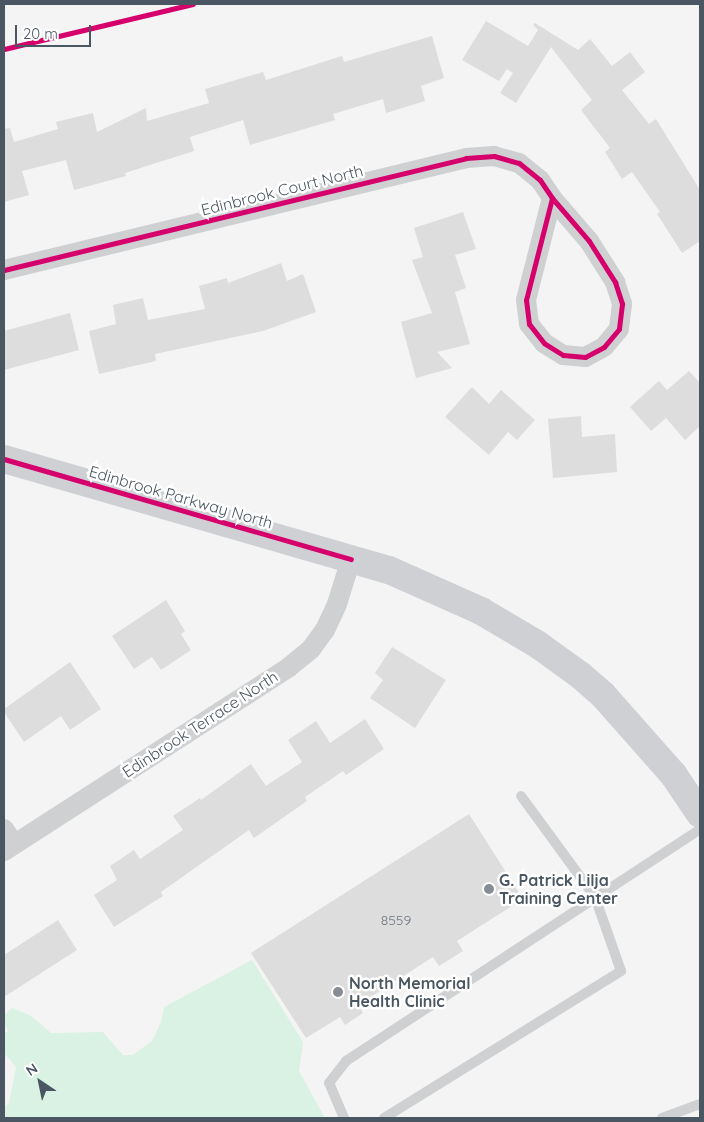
<!DOCTYPE html>
<style>
body{margin:0}
#map{position:relative;width:704px;height:1122px;overflow:hidden;background:#f4f4f4;font-family:Quicksand,sans-serif}
div>[style]{position:absolute}
.green>*{inset:0;background:#d9f2e3}
.building>*{inset:0;background:#ddddde}
.lane>*{height:10px;margin:-5px;padding:0 5px;transform-origin:5px;border-radius:5px;background:#ced0d2}
.street>*{height:20px;margin:-10px;padding:0 10px;transform-origin:10px;border-radius:10px;background:#ced0d2}
.secondary>*{height:28px;margin:-14px;padding:0 14px;transform-origin:14px;border-radius:14px;background:#ced0d4}
.cycleway>*{height:5px;margin:-2.5px;padding:0 2.5px;transform-origin:2.5px;border-radius:2.5px;background:#d6006c}
.dots>*{width:14px;height:14px;translate:-50% -50%;box-sizing:border-box;border:2px solid #fff;border-radius:50%}
span{translate:-50% -50%;white-space:nowrap;text-align:center;line-height:1.15;-webkit-text-stroke:5px #fff;paint-order:stroke}
.number-label{font-size:14px;color:#707881}
.number-label span{-webkit-text-stroke-width:0}
.street-label{font-size:16px;color:#4a5661}
.poi-label{font-size:16px;color:#4a5661;font-weight:700}
.left{translate:0 -50%;text-align:left}
.frame{position:absolute;inset:0;border:5px solid #4a5661;pointer-events:none}
.north{position:absolute;left:15px;top:1057px;width:50px;height:50px;-webkit-text-stroke:4px #fff;paint-order:stroke;rotate:326deg;font-size:14px;font-weight:700;line-height:20px;text-align:center;color:#4a5661}
.north::after{content:'';display:block;margin:auto;width:18px;height:22px;background:#4a5661;clip-path:polygon(50% 0,100% 100%,50% 72%,0 100%)}
.scale{position:absolute;left:15px;top:25px;width:76px;height:22px;box-sizing:border-box;border:2px solid #4a5661;border-top:0;padding-left:6px;font-size:15px;line-height:18px;white-space:nowrap;color:#4a5661;-webkit-text-stroke:4px #fff;paint-order:stroke}
</style>
<div id="map">
<div class="green">
<i style="clip-path:polygon(252px 960px,303px 1042px,299px 1071px,325px 1118px,4px 1118px,4px 1107px,9px 1103px,16px 1067px,4px 1053px,4px 1034px,8px 1031px,4px 1022px,4px 1015px,12px 1008px,31px 1016px,51px 1033px,103px 1032px,123px 1055px,133px 1055px,152px 1041px,161px 1022px,164px 1007px)"></i>
</div>
<div class="building">
<i style="clip-path:polygon(486px 21px,528px 46px,538px 30px,533px 25px,535px 23px,578px 50px,590px 39px,612px 66px,630px 52px,645px 72px,622px 90px,649px 124px,656px 119px,700px 190px,700px 241px,682px 253px,657px 214px,660px 212px,632px 172px,622px 179px,605px 152px,610px 148px,581px 110px,592px 100px,551px 47px,516px 103px,500px 93px,513px 73px,507px 69px,499px 81px,462px 60px)"></i>
<i style="clip-path:polygon(432px 36px,444px 78px,421px 86px,425px 101px,386px 113px,383px 99px,333px 114px,335px 120px,250px 145px,243px 120px,190px 137px,194px 151px,125px 173px,126px 176px,74px 190px,66px 160px,22px 171px,29px 195px,4px 202px,4px 129px,10px 128px,14px 142px,58px 129px,56px 122px,93px 113px,97px 132px,146px 108px,147px 121px,209px 103px,205px 89px,263px 72px,266px 80px,342px 56px,344px 62px)"></i>
<i style="clip-path:polygon(463px 212px,476px 249px,455px 255px,466px 288px,455px 292px,470px 344px,437px 352px,452px 368px,416px 378px,401px 322px,432px 313px,412px 260px,423px 257px,414px 228px)"></i>
<i style="clip-path:polygon(281px 263px,287px 281px,303px 274px,316px 312px,263px 331px,155px 354px,156px 361px,99px 374px,89px 331px,116px 324px,113px 305px,143px 298px,148px 320px,205px 309px,199px 286px,227px 278px,228px 283px)"></i>
<i style="clip-path:polygon(70px 313px,79px 350px,4px 370px,4px 331px)"></i>
<i style="clip-path:polygon(689px 371px,700px 383px,700px 426px,685px 440px,666px 418px,651px 431px,630px 407px,659px 381px,667px 390px)"></i>
<i style="clip-path:polygon(472px 387px,489px 404px,501px 390px,535px 420px,517px 440px,508px 432px,489px 455px,445px 417px)"></i>
<i style="clip-path:polygon(581px 416px,582px 437px,615px 434px,617px 472px,553px 478px,548px 419px)"></i>
<i style="clip-path:polygon(166px 600px,185px 631px,181px 634px,191px 650px,161px 670px,152px 657px,134px 669px,112px 636px)"></i>
<i style="clip-path:polygon(392px 647px,446px 680px,415px 728px,370px 698px,383px 680px,375px 673px)"></i>
<i style="clip-path:polygon(70px 662px,101px 709px,70px 730px,61px 716px,24px 742px,4px 712px,4px 709px)"></i>
<i style="clip-path:polygon(365px 719px,384px 749px,346px 775px,343px 771px,305px 797px,307px 801px,254px 838px,249px 830px,161px 892px,163px 896px,114px 927px,94px 895px,117px 880px,110px 866px,134px 850px,140px 859px,183px 830px,173px 816px,200px 798px,201px 800px,251px 764px,266px 786px,302px 762px,288px 740px,316px 721px,330px 743px)"></i>
<i style="clip-path:polygon(469px 814px,523px 899px,457px 941px,463px 951px,439px 966px,433px 957px,358px 1005px,363px 1013px,345px 1025px,340px 1017px,306px 1038px,251px 953px)"></i>
<i style="clip-path:polygon(58px 920px,77px 950px,4px 997px,4px 955px)"></i>
</div>
<div class="lane">
<i style="left:344px;top:1118px;width:38px;rotate:-113deg"></i>
<i style="left:329px;top:1083px;width:28px;rotate:-52deg"></i>
<i style="left:346px;top:1061px;width:423px;rotate:-33.2deg"></i>
<i style="left:384px;top:1118px;width:279px;rotate:-31.8deg"></i>
<i style="left:621px;top:971px;width:78px;rotate:-109.4deg"></i>
<i style="left:595px;top:897px;width:125px;rotate:-126.2deg"></i>
<i style="left:662px;top:1118px;width:40px;rotate:-20.2deg"></i>
</div>
<div class="street">
<i style="left:4px;top:270px;width:475px;rotate:-13.6deg"></i>
<i style="left:466px;top:158px;width:28px;rotate:-4deg"></i>
<i style="left:494px;top:156px;width:26px;rotate:16deg"></i>
<i style="left:519px;top:163px;width:27px;rotate:39deg"></i>
<i style="left:540px;top:180px;width:22px;rotate:56deg"></i>
<i style="left:552px;top:198px;width:57px;rotate:49.3deg"></i>
<i style="left:589px;top:241px;width:49px;rotate:57.6deg"></i>
<i style="left:615px;top:282px;width:23px;rotate:72deg"></i>
<i style="left:622px;top:304px;width:25px;rotate:97deg"></i>
<i style="left:619px;top:329px;width:23px;rotate:130deg"></i>
<i style="left:604px;top:347px;width:21px;rotate:152deg"></i>
<i style="left:585px;top:357px;width:22px;rotate:-175deg"></i>
<i style="left:563px;top:355px;width:22px;rotate:-148deg"></i>
<i style="left:544px;top:343px;width:24px;rotate:-128deg"></i>
<i style="left:529px;top:324px;width:24px;rotate:-97deg"></i>
<i style="left:526px;top:300px;width:105px;rotate:-75.7deg"></i>
<i style="left:4px;top:829px;width:18px;rotate:56deg"></i>
<i style="left:4px;top:851px;width:339px;rotate:-32.8deg"></i>
<i style="left:289px;top:667px;width:28px;rotate:-39deg"></i>
<i style="left:311px;top:649px;width:24px;rotate:-54deg"></i>
<i style="left:325px;top:630px;width:29px;rotate:-65deg"></i>
<i style="left:337px;top:604px;width:47px;rotate:-72.7deg"></i>
</div>
<div class="secondary">
<i style="left:4px;top:459px;width:401px;rotate:16.1deg"></i>
<i style="left:389px;top:570px;width:101px;rotate:24deg"></i>
<i style="left:481px;top:611px;width:65px;rotate:30.5deg"></i>
<i style="left:537px;top:644px;width:53px;rotate:35.8deg"></i>
<i style="left:580px;top:675px;width:30px;rotate:41deg"></i>
<i style="left:603px;top:695px;width:106px;rotate:48.5deg"></i>
<i style="left:673px;top:774px;width:48px;rotate:56deg"></i>
</div>
<div class="cycleway">
<i style="left:4px;top:49px;width:194px;rotate:-13.4deg"></i>
<i style="left:4px;top:270px;width:475px;rotate:-13.6deg"></i>
<i style="left:466px;top:158px;width:28px;rotate:-4deg"></i>
<i style="left:494px;top:156px;width:26px;rotate:16deg"></i>
<i style="left:519px;top:163px;width:27px;rotate:39deg"></i>
<i style="left:540px;top:180px;width:22px;rotate:56deg"></i>
<i style="left:552px;top:198px;width:57px;rotate:49.3deg"></i>
<i style="left:589px;top:241px;width:49px;rotate:57.6deg"></i>
<i style="left:615px;top:282px;width:23px;rotate:72deg"></i>
<i style="left:622px;top:304px;width:25px;rotate:97deg"></i>
<i style="left:619px;top:329px;width:23px;rotate:130deg"></i>
<i style="left:604px;top:347px;width:21px;rotate:152deg"></i>
<i style="left:585px;top:357px;width:22px;rotate:-175deg"></i>
<i style="left:563px;top:355px;width:22px;rotate:-148deg"></i>
<i style="left:544px;top:343px;width:24px;rotate:-128deg"></i>
<i style="left:529px;top:324px;width:24px;rotate:-97deg"></i>
<i style="left:526px;top:300px;width:105px;rotate:-75.7deg"></i>
<i style="left:4px;top:459px;width:361px;rotate:16.1deg"></i>
</div>
<div class="dots">
<i style="left:489px;top:889px;background:#868d94"></i>
<i style="left:338px;top:992px;background:#868d94"></i>
</div>
<div class="number-label">
<span style="left:396px;top:920px">8559</span>
</div>
<div class="street-label">
<span style="left:282px;top:190px;rotate:-14deg">Edinbrook Court North</span>
<span style="left:181px;top:497px;rotate:16deg">Edinbrook Parkway North</span>
<span style="left:200px;top:724px;rotate:-33deg">Edinbrook Terrace North</span>
</div>
<div class="poi-label">
<span class="left" style="left:499px;top:889px">G. Patrick Lilja<br>Training Center</span>
<span class="left" style="left:349px;top:992px">North Memorial<br>Health Clinic</span>
</div>
<div class="frame"></div>
<div class="north">N</div>
<div class="scale">20 m</div>
</div>
